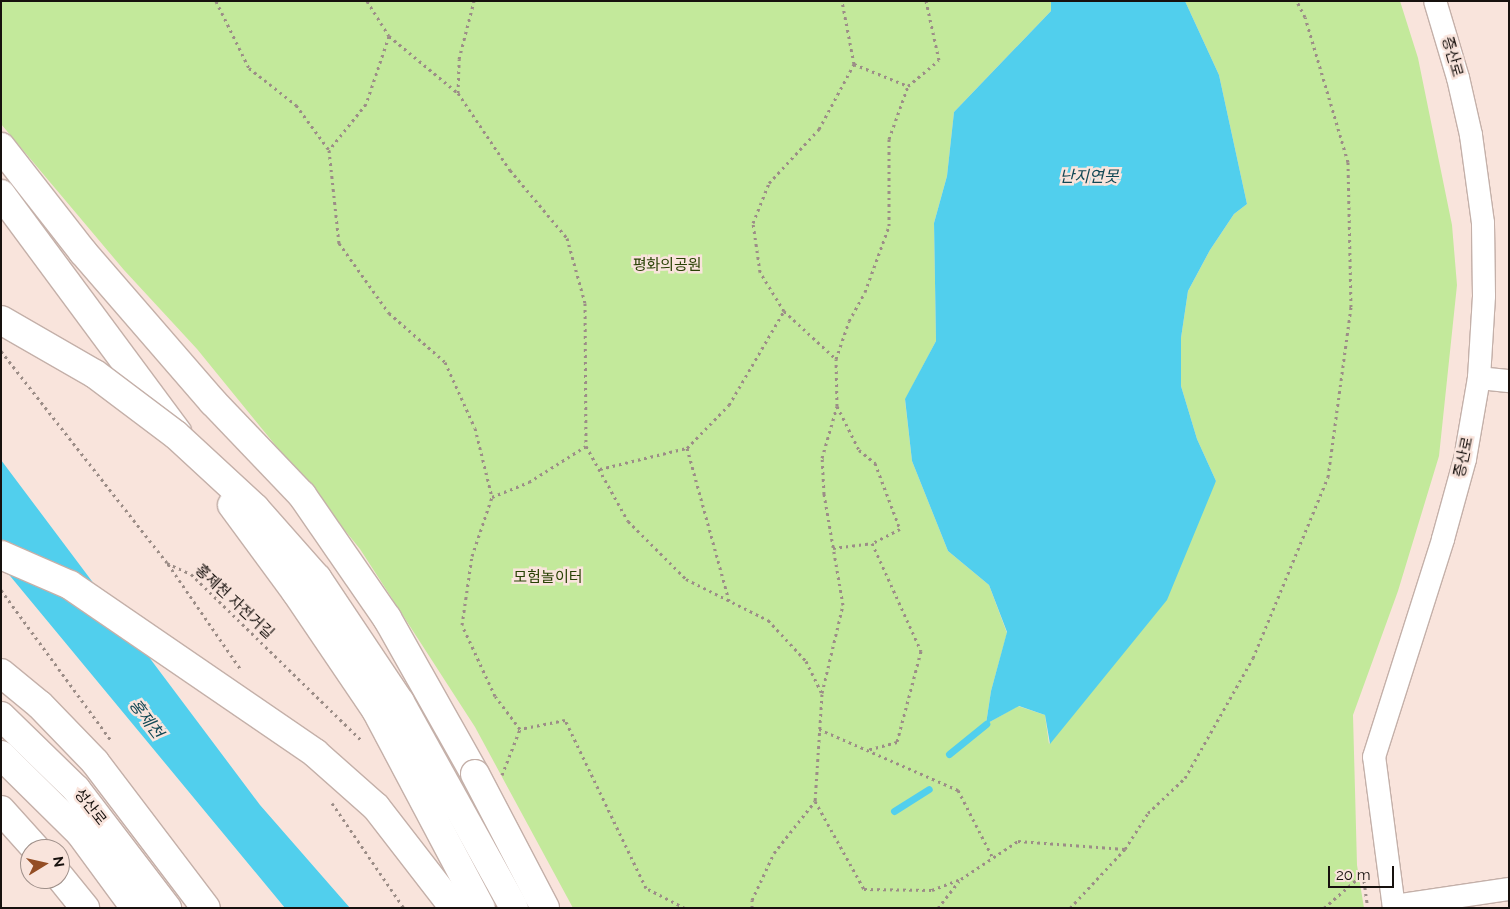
<!DOCTYPE html>
<meta charset="utf-8">
<style>
body{margin:0}
#map{position:relative;width:1510px;height:909px;overflow:hidden;background:#f9e4dc;font-family:Raleway,"Noto Sans KR",sans-serif}
div>[style]{position:absolute}
.green>*{inset:0;background:#c3e99b}
.water>*{inset:0;background:#51cfed}
.stream>*{height:7px;margin:-3.5px;padding:0 3.5px;transform-origin:3.5px;border-radius:3.5px;background:#51cfed}
.path>*{height:3px;margin-top:-1.5px;transform-origin:0;background:repeating-linear-gradient(90deg,#9c8d87 0 2.5px,transparent 0 6.5px)}
.roads{filter:drop-shadow(1px 0 #c4b0a9) drop-shadow(-1px 0 #c4b0a9) drop-shadow(0 1px #c4b0a9) drop-shadow(0 -1px #c4b0a9)}
.minor>*{height:22px;margin:-11px;padding:0 11px;transform-origin:11px;border-radius:11px;background:#fff}
.major>*{height:28px;margin:-14px;padding:0 14px;transform-origin:14px;border-radius:14px;background:#fff}
.highway>*{height:28px;margin:-14px;padding:0 14px;transform-origin:14px;border-radius:14px;background:#fff}
.bridges{filter:drop-shadow(1px 0 #c4b0a9) drop-shadow(-1px 0 #c4b0a9) drop-shadow(0 1px #c4b0a9) drop-shadow(0 -1px #c4b0a9)}
.highway-bridge>*{height:28px;margin:-14px;padding:0 14px;transform-origin:14px;border-radius:14px;background:#fff}
span{translate:-50% -50%;white-space:nowrap;text-align:center;line-height:1.15;-webkit-text-stroke:5px #f9e4dc;paint-order:stroke}
.street-label{font-size:15px;color:#17110e}
.park-label{font-size:15px;color:#294104}
.water-label{font-size:16px;color:#104754;font-style:italic}
.frame{position:absolute;inset:0;border:2px solid #17110e;pointer-events:none}
.north{position:absolute;left:20px;top:839px;width:50px;height:50px;box-sizing:border-box;background:#f9e4dc;border:1px solid #9f908a;border-radius:50%;rotate:81deg;font-size:14px;font-weight:700;line-height:20px;text-align:center;color:#17110e}
.north::after{content:'';display:block;margin:auto;width:18px;height:22px;background:#944e25;clip-path:polygon(50% 0,100% 100%,50% 72%,0 100%)}
.scale{position:absolute;left:1328px;top:866px;width:66px;height:22px;box-sizing:border-box;border:2px solid #17110e;border-top:0;padding-left:6px;font-size:15px;line-height:18px;white-space:nowrap;color:#17110e;-webkit-text-stroke:4px #f9e4dc;paint-order:stroke}
</style>
<div id="map">
<div class="green">
<i style="clip-path:polygon(1px 1px,1051px 1px,1051px 11px,954px 112px,947px 176px,934px 223px,936px 341px,905px 400px,912px 461px,948px 551px,989px 585px,1007px 633px,991px 691px,986px 724px,1018px 706px,1045px 715px,1049px 744px,1216px 481px,1197px 439px,1181px 386px,1181px 338px,1188px 291px,1210px 250px,1234px 214px,1247px 204px,1219px 75px,1185px 1px,1400px 1px,1418px 58px,1452px 225px,1457px 285px,1439px 456px,1398px 591px,1353px 715px,1357px 865px,1364px 908px,573px 908px,475px 727px,360px 549px,197px 349px,124px 270px,1px 124px)"></i>
</div>
<div class="water">
<i style="clip-path:polygon(1051px 1px,1185px 1px,1219px 75px,1247px 204px,1234px 214px,1210px 250px,1188px 291px,1181px 338px,1181px 386px,1197px 439px,1216px 481px,1167px 600px,1050px 744px,1045px 715px,1019px 706px,986px 724px,991px 691px,1007px 632px,989px 585px,948px 551px,912px 461px,905px 399px,936px 341px,934px 223px,947px 176px,954px 112px,1051px 11px)"></i>
<i style="clip-path:polygon(1px 460px,260px 805px,350px 908px,285px 908px,1px 565px)"></i>
</div>
<div class="stream">
<i style="left:949px;top:754px;width:48px;rotate:-39deg"></i>
<i style="left:894px;top:811px;width:41px;rotate:-32.2deg"></i>
</div>
<div class="path">
<i style="left:216px;top:1px;width:75px;rotate:63.8deg"></i>
<i style="left:249px;top:68px;width:60px;rotate:38.2deg"></i>
<i style="left:296px;top:105px;width:56px;rotate:53.7deg"></i>
<i style="left:367px;top:1px;width:41px;rotate:57.8deg"></i>
<i style="left:389px;top:36px;width:89px;rotate:39.6deg"></i>
<i style="left:458px;top:93px;width:93px;rotate:56deg"></i>
<i style="left:510px;top:170px;width:89px;rotate:50deg"></i>
<i style="left:567px;top:238px;width:67px;rotate:74.5deg"></i>
<i style="left:585px;top:303px;width:143px;rotate:89.6deg"></i>
<i style="left:389px;top:36px;width:72px;rotate:108.7deg"></i>
<i style="left:366px;top:104px;width:59px;rotate:128.8deg"></i>
<i style="left:329px;top:150px;width:94px;rotate:83.9deg"></i>
<i style="left:339px;top:243px;width:86px;rotate:54.5deg"></i>
<i style="left:389px;top:313px;width:74px;rotate:41.2deg"></i>
<i style="left:445px;top:362px;width:72px;rotate:65.6deg"></i>
<i style="left:475px;top:428px;width:71px;rotate:76.2deg"></i>
<i style="left:854px;top:64px;width:58px;rotate:22.2deg"></i>
<i style="left:458px;top:93px;width:34px;rotate:-88deg"></i>
<i style="left:459px;top:59px;width:60px;rotate:-75.5deg"></i>
<i style="left:784px;top:311px;width:71px;rotate:42.7deg"></i>
<i style="left:1px;top:351px;width:269px;rotate:51.9deg"></i>
<i style="left:167px;top:563px;width:26px;rotate:25deg"></i>
<i style="left:191px;top:574px;width:240px;rotate:44.3deg"></i>
<i style="left:837px;top:406px;width:49px;rotate:63.4deg"></i>
<i style="left:859px;top:450px;width:21px;rotate:39deg"></i>
<i style="left:875px;top:463px;width:71px;rotate:69.3deg"></i>
<i style="left:900px;top:529px;width:31px;rotate:153deg"></i>
<i style="left:687px;top:448px;width:159px;rotate:74.6deg"></i>
<i style="left:600px;top:469px;width:89px;rotate:-13.6deg"></i>
<i style="left:687px;top:448px;width:60px;rotate:-45.7deg"></i>
<i style="left:729px;top:405px;width:109px;rotate:-59.7deg"></i>
<i style="left:784px;top:311px;width:46px;rotate:-121.6deg"></i>
<i style="left:760px;top:272px;width:49px;rotate:-98.1deg"></i>
<i style="left:753px;top:223px;width:43px;rotate:-68.2deg"></i>
<i style="left:769px;top:183px;width:74px;rotate:-47.2deg"></i>
<i style="left:819px;top:129px;width:74px;rotate:-61.7deg"></i>
<i style="left:854px;top:64px;width:64px;rotate:-100.8deg"></i>
<i style="left:833px;top:548px;width:39px;rotate:-7deg"></i>
<i style="left:872px;top:543px;width:119px;rotate:65.6deg"></i>
<i style="left:921px;top:651px;width:94px;rotate:104.8deg"></i>
<i style="left:897px;top:742px;width:30px;rotate:165deg"></i>
<i style="left:168px;top:564px;width:129px;rotate:55.4deg"></i>
<i style="left:1px;top:590px;width:185px;rotate:53.8deg"></i>
<i style="left:822px;top:693px;width:90px;rotate:-76.6deg"></i>
<i style="left:843px;top:605px;width:113px;rotate:-99.7deg"></i>
<i style="left:824px;top:494px;width:36px;rotate:-93deg"></i>
<i style="left:822px;top:458px;width:54px;rotate:-73.9deg"></i>
<i style="left:837px;top:406px;width:47px;rotate:-91.2deg"></i>
<i style="left:836px;top:359px;width:40px;rotate:-71.1deg"></i>
<i style="left:849px;top:321px;width:33px;rotate:-61deg"></i>
<i style="left:865px;top:292px;width:70px;rotate:-70deg"></i>
<i style="left:889px;top:226px;width:87px;rotate:-90deg"></i>
<i style="left:889px;top:139px;width:56px;rotate:-70.3deg"></i>
<i style="left:908px;top:86px;width:40px;rotate:-40deg"></i>
<i style="left:939px;top:60px;width:60px;rotate:-102.4deg"></i>
<i style="left:819px;top:729px;width:152px;rotate:23.7deg"></i>
<i style="left:958px;top:790px;width:76px;rotate:62.8deg"></i>
<i style="left:502px;top:775px;width:49px;rotate:-68.6deg"></i>
<i style="left:332px;top:803px;width:127px;rotate:55.6deg"></i>
<i style="left:1125px;top:849px;width:43px;rotate:-57.4deg"></i>
<i style="left:1148px;top:813px;width:51px;rotate:-43.4deg"></i>
<i style="left:1185px;top:778px;width:138px;rotate:-60.5deg"></i>
<i style="left:1253px;top:658px;width:196px;rotate:-67.5deg"></i>
<i style="left:1328px;top:477px;width:172px;rotate:-82.3deg"></i>
<i style="left:1351px;top:307px;width:145px;rotate:-91.2deg"></i>
<i style="left:1348px;top:162px;width:151px;rotate:-106.5deg"></i>
<i style="left:1305px;top:17px;width:18px;rotate:-117deg"></i>
<i style="left:685px;top:908px;width:44px;rotate:-152.9deg"></i>
<i style="left:646px;top:888px;width:187px;rotate:-115.7deg"></i>
<i style="left:565px;top:720px;width:46px;rotate:168.7deg"></i>
<i style="left:520px;top:729px;width:41px;rotate:-127.1deg"></i>
<i style="left:495px;top:696px;width:78px;rotate:-114.9deg"></i>
<i style="left:462px;top:625px;width:70px;rotate:-81.8deg"></i>
<i style="left:472px;top:556px;width:62px;rotate:-71.3deg"></i>
<i style="left:492px;top:497px;width:40px;rotate:-22deg"></i>
<i style="left:529px;top:482px;width:67px;rotate:-32.3deg"></i>
<i style="left:586px;top:446px;width:86px;rotate:60.8deg"></i>
<i style="left:628px;top:521px;width:82px;rotate:45deg"></i>
<i style="left:686px;top:579px;width:92px;rotate:26.6deg"></i>
<i style="left:768px;top:620px;width:56px;rotate:47.2deg"></i>
<i style="left:806px;top:661px;width:37px;rotate:64deg"></i>
<i style="left:822px;top:694px;width:107px;rotate:93.7deg"></i>
<i style="left:815px;top:801px;width:101px;rotate:60.9deg"></i>
<i style="left:864px;top:889px;width:68px;rotate:0.8deg"></i>
<i style="left:932px;top:890px;width:31px;rotate:-21deg"></i>
<i style="left:961px;top:879px;width:69px;rotate:-33.7deg"></i>
<i style="left:1018px;top:841px;width:107px;rotate:4.3deg"></i>
<i style="left:1125px;top:849px;width:81px;rotate:133deg"></i>
<i style="left:752px;top:908px;width:8px;rotate:-90deg"></i>
<i style="left:752px;top:900px;width:52px;rotate:-64.9deg"></i>
<i style="left:774px;top:853px;width:66px;rotate:-51.7deg"></i>
<i style="left:938px;top:908px;width:34px;rotate:-52deg"></i>
<i style="left:1324px;top:908px;width:52px;rotate:-41.1deg"></i>
<i style="left:1363px;top:874px;width:34px;rotate:82deg"></i>
</div>
<div class="roads">
<div class="minor">
<i style="left:1479px;top:378px;width:30px;rotate:6deg"></i>
<i style="left:1394px;top:906px;width:116px;rotate:-8.4deg"></i>
<i style="left:1394px;top:908px;width:152px;rotate:-97.5deg"></i>
<i style="left:1374px;top:757px;width:229px;rotate:-72.4deg"></i>
<i style="left:1443px;top:539px;width:83px;rotate:-74.6deg"></i>
<i style="left:1465px;top:459px;width:82px;rotate:-80.2deg"></i>
<i style="left:1479px;top:378px;width:82px;rotate:-86.5deg"></i>
<i style="left:1484px;top:296px;width:73px;rotate:-90.8deg"></i>
<i style="left:1483px;top:223px;width:89px;rotate:-97.8deg"></i>
<i style="left:1471px;top:135px;width:58px;rotate:-102.8deg"></i>
<i style="left:1458px;top:78px;width:80px;rotate:-106.6deg"></i>
</div>
<div class="major">
<i style="left:1px;top:716px;width:105px;rotate:44.2deg"></i>
<i style="left:76px;top:789px;width:150px;rotate:52.6deg"></i>
<i style="left:1px;top:755px;width:111px;rotate:44.6deg"></i>
<i style="left:80px;top:833px;width:93px;rotate:53.7deg"></i>
<i style="left:1px;top:810px;width:52px;rotate:48.1deg"></i>
<i style="left:60px;top:877px;width:40px;rotate:51deg"></i>
</div>
<div class="highway">
<i style="left:1px;top:147px;width:133px;rotate:52deg"></i>
<i style="left:83px;top:252px;width:198px;rotate:49.1deg"></i>
<i style="left:213px;top:402px;width:129px;rotate:46.3deg"></i>
<i style="left:302px;top:495px;width:150px;rotate:55.4deg"></i>
<i style="left:387px;top:618px;width:179px;rotate:60.6deg"></i>
<i style="left:1px;top:194px;width:296px;rotate:53.5deg"></i>
<i style="left:1px;top:673px;width:50px;rotate:39.4deg"></i>
<i style="left:40px;top:705px;width:79px;rotate:46deg"></i>
<i style="left:95px;top:762px;width:183px;rotate:52.8deg"></i>
</div>
</div>
<div class="bridges">
<div class="highway-bridge">
<i style="left:1px;top:320px;width:108px;rotate:29.9deg"></i>
<i style="left:95px;top:374px;width:101px;rotate:37deg"></i>
<i style="left:176px;top:435px;width:108px;rotate:42.7deg"></i>
<i style="left:255px;top:508px;width:94px;rotate:48.5deg"></i>
<i style="left:317px;top:578px;width:149px;rotate:56.2deg"></i>
<i style="left:400px;top:702px;width:235px;rotate:61deg"></i>
<i style="left:232px;top:505px;width:108px;rotate:53.7deg"></i>
<i style="left:296px;top:592px;width:143px;rotate:55.9deg"></i>
<i style="left:376px;top:710px;width:224px;rotate:62.1deg"></i>
<i style="left:1px;top:555px;width:75px;rotate:23.5deg"></i>
<i style="left:70px;top:585px;width:297px;rotate:34.4deg"></i>
<i style="left:315px;top:753px;width:81px;rotate:41.5deg"></i>
<i style="left:376px;top:807px;width:128px;rotate:52.3deg"></i>
<i style="left:475px;top:774px;width:151px;rotate:62.4deg"></i>
</div>
</div>
<div class="street-label">
<span style="left:1452px;top:57px;rotate:74deg">증산로</span>
<span style="left:1464px;top:457px;rotate:-78deg">증산로</span>
<span style="left:234px;top:602px;rotate:43deg">홍제천 자전거길</span>
<span style="left:90px;top:807px;rotate:52deg">성산로</span>
</div>
<div class="park-label">
<span style="left:667px;top:266px">평화의공원</span>
<span style="left:548px;top:578px">모험놀이터</span>
</div>
<div class="water-label">
<span style="left:1089px;top:177px">난지연못</span>
<span style="left:146px;top:719px;rotate:53deg">홍제천</span>
</div>
<div class="frame"></div>
<div class="north">N</div>
<div class="scale">20 m</div>
</div>
